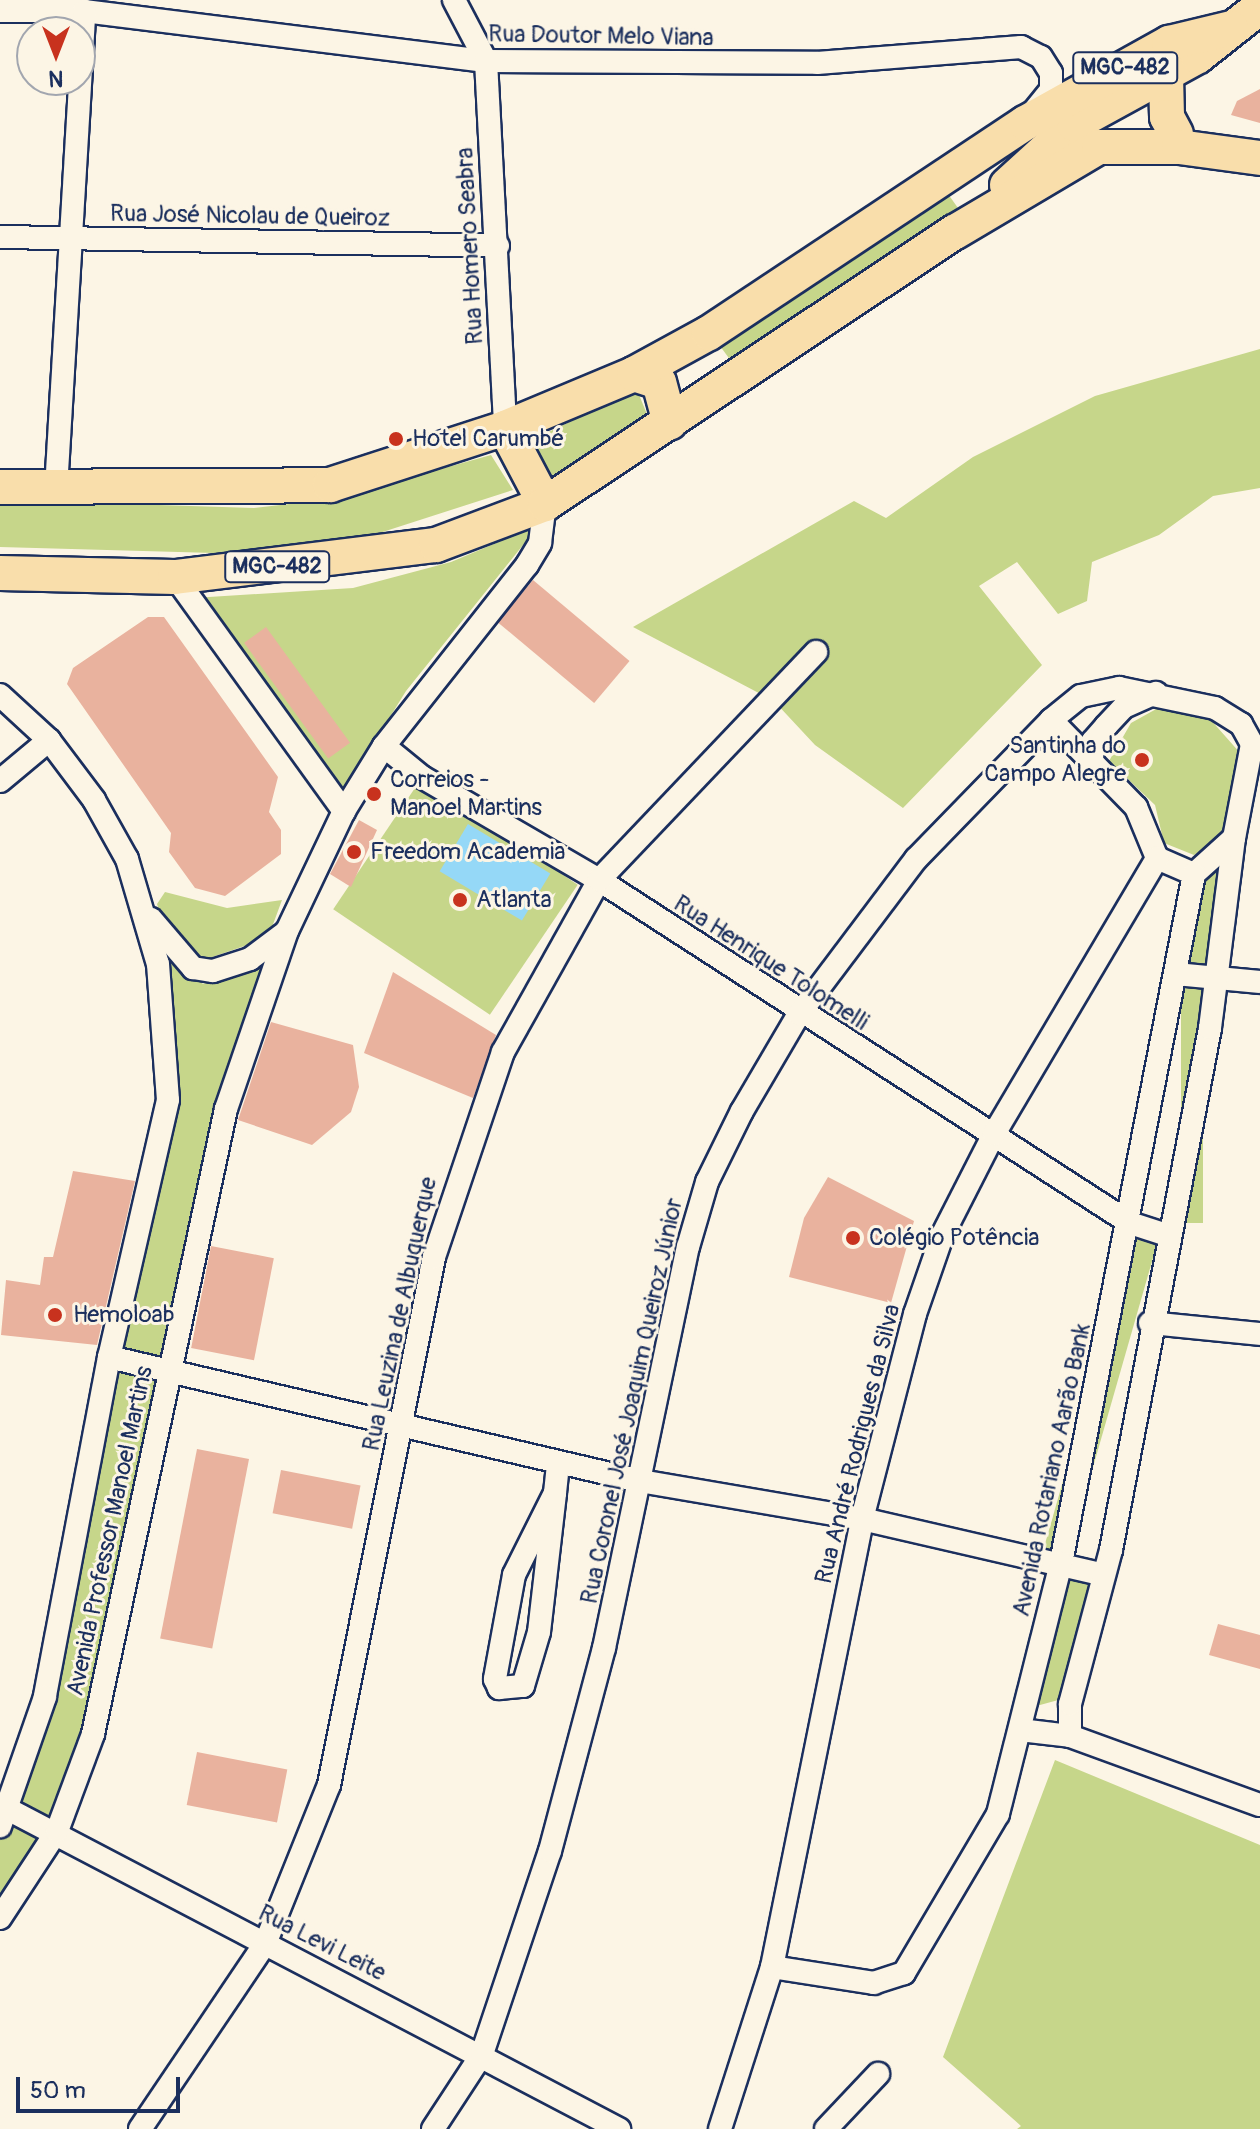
<!DOCTYPE html>
<meta charset="utf-8">
<style>
body{margin:0}
#map{position:relative;width:1260px;height:2129px;overflow:hidden;background:#fcf5e5;font-family:Pangolin,sans-serif}
div>[style]{position:absolute}
.green>*{inset:0;background:#c6d68a;transform-origin:0 0}
.water>*{inset:0;background:#95d8f7;transform-origin:0 0}
.building>*{inset:0;background:#e9b29e;transform-origin:0 0}
.roads{filter:drop-shadow(2px 0 #1b2f5e) drop-shadow(-2px 0 #1b2f5e) drop-shadow(0 2px #1b2f5e) drop-shadow(0 -2px #1b2f5e)}
.minor>*{height:22px;margin:-11px;padding:0 11px;transform-origin:11px;border-radius:11px;background:#fcf5e5}
.highway>*{height:34px;margin:-17px;padding:0 17px;transform-origin:17px;border-radius:17px;background:#f9deab}
.dots>*{width:22px;height:22px;translate:-50% -50%;box-sizing:border-box;border:4px solid #fcf5e5;border-radius:50%}
span{translate:-50% -50%;white-space:nowrap;text-align:center;line-height:1.15;-webkit-text-stroke:6px #fcf5e5;paint-order:stroke}
.shield-label span{padding:2px 6px;background:#fcf5e5;border:2px solid;border-radius:6px;-webkit-text-stroke-width:0}
.shield-label{font-size:22px;color:#1b2f5e;font-weight:700}
.street-label{font-size:24px;color:#1b2f5e}
.poi-label{font-size:24px;color:#1b2f5e}
.left{translate:0 -50%;text-align:left}
.right{translate:-100% -50%;text-align:right}
.north{position:absolute;left:16px;top:16px;width:80px;height:80px;box-sizing:border-box;background:#fcf5e5;border:2px solid #a2a6af;border-radius:50%;rotate:180deg;font-size:22px;font-weight:700;line-height:32px;text-align:center;color:#1b2f5e}
.north::after{content:'';display:block;margin:auto;width:28px;height:36px;background:#c8321e;clip-path:polygon(50% 0,100% 100%,50% 72%,0 100%)}
.scale{position:absolute;left:16px;top:2077px;width:164px;height:36px;box-sizing:border-box;border:4px solid #1b2f5e;border-top:0;padding-left:10px;font-size:24px;line-height:28px;white-space:nowrap;color:#1b2f5e;-webkit-text-stroke:6px #fcf5e5;paint-order:stroke}
</style>
<div id="map">
<div class="green">
<i style="clip-path:polygon(948px 194px,958px 208px,734px 365px,720px 346px)"></i>
<i style="clip-path:polygon(1260px 349px,1260px 488px,1213px 496px,1159px 535px,1092px 562px,1087px 601px,1058px 614px,1017px 562px,979px 586px,1042px 665px,903px 808px,815px 745px,774px 701px,633px 627px,854px 501px,886px 518px,973px 457px,1095px 396px)"></i>
<i style="clip-path:polygon(637px 390px,649px 419px,546px 484px,523px 444px)"></i>
<i style="clip-path:polygon(491px 455px,513px 490px,336px 547px,250px 554px,0 547px,0 500px,254px 508px,333px 499px)"></i>
<i style="clip-path:polygon(539px 525px,406px 691px,344px 791px,193px 598px,353px 588px,451px 562px)"></i>
<i style="clip-path:polygon(1158px 708px,1210px 719px,1241px 754px,1225px 833px,1194px 855px,1164px 843px,1155px 805px,1109px 761px,1131px 723px)"></i>
<i style="left:421px;top:779px;width:189px;height:157px;rotate:34deg"></i>
<i style="clip-path:polygon(1228px 851px,1208px 968px,1186px 968px,1199px 878px)"></i>
<i style="clip-path:polygon(165px 892px,227px 908px,282px 900px,268px 938px,192px 964px,161px 917px,157px 904px)"></i>
<i style="clip-path:polygon(159px 941px,203px 984px,280px 947px,166px 1362px,115px 1352px,164px 1147px)"></i>
<i style="left:1181px;top:981px;width:22px;height:242px"></i>
<i style="left:1135px;top:1230px;width:25px;height:341px;rotate:16deg"></i>
<i style="clip-path:polygon(117px 1367px,166px 1377px,87px 1720px,48px 1820px,16px 1803px,55px 1704px)"></i>
<i style="clip-path:polygon(1066px 1577px,1091px 1579px,1062px 1699px,1029px 1708px)"></i>
<i style="clip-path:polygon(1055px 1760px,1260px 1845px,1260px 2129px,1017px 2129px,1021px 2126px,943px 2057px)"></i>
<i style="clip-path:polygon(4px 1821px,41px 1839px,0 1904px,0 1826px)"></i>
</div>
<div class="water">
<i style="left:468px;top:824px;width:96px;height:55px;rotate:31deg"></i>
</div>
<div class="building">
<i style="clip-path:polygon(1260px 89px,1260px 123px,1231px 115px,1237px 101px)"></i>
<i style="left:533px;top:580px;width:126px;height:55px;rotate:40deg"></i>
<i style="clip-path:polygon(148px 617px,164px 617px,278px 777px,269px 812px,281px 830px,281px 854px,225px 896px,195px 888px,169px 852px,171px 833px,67px 684px,73px 668px)"></i>
<i style="left:266px;top:627px;width:143px;height:27px;rotate:54deg"></i>
<i style="clip-path:polygon(359px 820px,377px 830px,351px 887px,330px 874px)"></i>
<i style="clip-path:polygon(393px 972px,496px 1035px,473px 1098px,364px 1053px)"></i>
<i style="clip-path:polygon(271px 1022px,353px 1045px,359px 1087px,351px 1112px,312px 1145px,238px 1120px)"></i>
<i style="clip-path:polygon(73px 1171px,135px 1181px,97px 1345px,1px 1335px,6px 1280px,40px 1285px,44px 1257px,53px 1257px)"></i>
<i style="clip-path:polygon(828px 1177px,914px 1221px,891px 1303px,789px 1277px,804px 1218px)"></i>
<i style="left:211px;top:1246px;width:64px;height:104px;rotate:11deg"></i>
<i style="left:197px;top:1449px;width:53px;height:193px;rotate:11deg"></i>
<i style="left:281px;top:1470px;width:81px;height:44px;rotate:11deg"></i>
<i style="clip-path:polygon(1218px 1624px,1260px 1635px,1260px 1669px,1209px 1655px)"></i>
<i style="left:197px;top:1752px;width:92px;height:54px;rotate:11deg"></i>
</div>
<div class="roads">
<div class="minor">
<i style="left:454px;top:0;width:69px;rotate:62.3deg"></i>
<i style="left:486px;top:61px;width:367px;rotate:87deg"></i>
<i style="left:0;top:11px;width:84px"></i>
<i style="left:84px;top:11px;width:405px;rotate:7.1deg"></i>
<i style="left:486px;top:61px;width:331px;rotate:0.3deg"></i>
<i style="left:817px;top:63px;width:205px;rotate:-4.5deg"></i>
<i style="left:1021px;top:47px;width:22px;rotate:27deg"></i>
<i style="left:1041px;top:57px;width:19px;rotate:58deg"></i>
<i style="left:1051px;top:73px;width:17px;rotate:90deg"></i>
<i style="left:1051px;top:90px;width:28px;rotate:129deg"></i>
<i style="left:0;top:237px;width:498px;rotate:1deg"></i>
<i style="left:56px;top:489px;width:479px;rotate:-86.6deg"></i>
<i style="left:175px;top:577px;width:289px;rotate:54.2deg"></i>
<i style="left:0;top:695px;width:67px;rotate:42.6deg"></i>
<i style="left:49px;top:740px;width:75px;rotate:53.1deg"></i>
<i style="left:94px;top:800px;width:68px;rotate:60.8deg"></i>
<i style="left:127px;top:859px;width:109px;rotate:73.6deg"></i>
<i style="left:158px;top:964px;width:136px;rotate:85.8deg"></i>
<i style="left:168px;top:1100px;width:264px;rotate:102.9deg"></i>
<i style="left:109px;top:1357px;width:346px;rotate:100.7deg"></i>
<i style="left:45px;top:1697px;width:137px;rotate:109.2deg"></i>
<i style="left:1051px;top:720px;width:122px;rotate:45.7deg"></i>
<i style="left:1136px;top:807px;width:55px;rotate:67.6deg"></i>
<i style="left:384px;top:746px;width:49px;rotate:39.2deg"></i>
<i style="left:422px;top:777px;width:205px;rotate:30.2deg"></i>
<i style="left:599px;top:880px;width:632px;rotate:32.86deg"></i>
<i style="left:1130px;top:1223px;width:42px;rotate:18deg"></i>
<i style="left:1092px;top:760px;width:19px;rotate:-87deg"></i>
<i style="left:1093px;top:741px;width:20px;rotate:-49deg"></i>
<i style="left:1106px;top:726px;width:26px;rotate:-47deg"></i>
<i style="left:1124px;top:707px;width:35px;rotate:-24deg"></i>
<i style="left:0;top:781px;width:64px;rotate:-39.9deg"></i>
<i style="left:1157px;top:858px;width:40px;rotate:23.4deg"></i>
<i style="left:151px;top:919px;width:65px;rotate:49.4deg"></i>
<i style="left:193px;top:968px;width:20px;rotate:9deg"></i>
<i style="left:213px;top:971px;width:39px;rotate:-18deg"></i>
<i style="left:250px;top:959px;width:45px;rotate:-36.9deg"></i>
<i style="left:1176px;top:974px;width:84px;rotate:5.4deg"></i>
<i style="left:1150px;top:1323px;width:111px;rotate:5.7deg"></i>
<i style="left:109px;top:1357px;width:545px;rotate:13.14deg"></i>
<i style="left:640px;top:1481px;width:225px;rotate:9.7deg"></i>
<i style="left:862px;top:1519px;width:248px;rotate:13deg"></i>
<i style="left:555px;top:1493px;width:92px;rotate:116.6deg"></i>
<i style="left:514px;top:1575px;width:106px;rotate:100.4deg"></i>
<i style="left:495px;top:1679px;width:10px;rotate:66deg"></i>
<i style="left:499px;top:1688px;width:24px;rotate:-5deg"></i>
<i style="left:523px;top:1686px;width:56px;rotate:-73.5deg"></i>
<i style="left:539px;top:1632px;width:140px;rotate:-83.4deg"></i>
<i style="left:555px;top:1493px;width:30px;rotate:-84deg"></i>
<i style="left:1020px;top:1730px;width:50px;rotate:6.8deg"></i>
<i style="left:1070px;top:1736px;width:202px;rotate:20deg"></i>
<i style="left:1070px;top:1736px;width:32px;rotate:-90deg"></i>
<i style="left:1070px;top:1704px;width:159px;rotate:-75.1deg"></i>
<i style="left:1111px;top:1550px;width:531px;rotate:-79.26deg"></i>
<i style="left:1210px;top:1028px;width:192px;rotate:-82.8deg"></i>
<i style="left:0;top:1805px;width:699px;rotate:27.63deg"></i>
<i style="left:0;top:1918px;width:104px;rotate:-56.8deg"></i>
<i style="left:57px;top:1831px;width:103px;rotate:-69.6deg"></i>
<i style="left:93px;top:1734px;width:639px;rotate:-77.99deg"></i>
<i style="left:226px;top:1109px;width:188px;rotate:-71.1deg"></i>
<i style="left:287px;top:931px;width:133px;rotate:-64.6deg"></i>
<i style="left:344px;top:811px;width:76px;rotate:-58.4deg"></i>
<i style="left:384px;top:746px;width:231px;rotate:-51.7deg"></i>
<i style="left:527px;top:565px;width:26px;rotate:-59deg"></i>
<i style="left:540px;top:543px;width:39px;rotate:-83deg"></i>
<i style="left:140px;top:2129px;width:223px;rotate:-56deg"></i>
<i style="left:265px;top:1944px;width:171px;rotate:-68.1deg"></i>
<i style="left:329px;top:1785px;width:538px;rotate:-78.75deg"></i>
<i style="left:434px;top:1257px;width:216px;rotate:-71.4deg"></i>
<i style="left:503px;top:1052px;width:197px;rotate:-60.8deg"></i>
<i style="left:599px;top:880px;width:315px;rotate:-46.4deg"></i>
<i style="left:433px;top:2129px;width:90px;rotate:-56.8deg"></i>
<i style="left:482px;top:2054px;width:214px;rotate:-71.5deg"></i>
<i style="left:550px;top:1851px;width:210px;rotate:-75.1deg"></i>
<i style="left:604px;top:1648px;width:410px;rotate:-78.2deg"></i>
<i style="left:688px;top:1247px;width:68px;rotate:-73.7deg"></i>
<i style="left:707px;top:1182px;width:79px;rotate:-63.8deg"></i>
<i style="left:742px;top:1111px;width:113px;rotate:-59.6deg"></i>
<i style="left:799px;top:1014px;width:194px;rotate:-53deg"></i>
<i style="left:916px;top:859px;width:194px;rotate:-45.8deg"></i>
<i style="left:1051px;top:720px;width:38px;rotate:-39deg"></i>
<i style="left:1081px;top:696px;width:39px;rotate:-12deg"></i>
<i style="left:1119px;top:688px;width:98px;rotate:11.8deg"></i>
<i style="left:1215px;top:708px;width:31px;rotate:32deg"></i>
<i style="left:1241px;top:724px;width:23px;rotate:61deg"></i>
<i style="left:1252px;top:744px;width:96px;rotate:100.8deg"></i>
<i style="left:1234px;top:838px;width:54px;rotate:138deg"></i>
<i style="left:1194px;top:874px;width:702px;rotate:100.93deg"></i>
<i style="left:1061px;top:1563px;width:259px;rotate:104.1deg"></i>
<i style="left:998px;top:1814px;width:185px;rotate:120.6deg"></i>
<i style="left:904px;top:1973px;width:32px;rotate:162deg"></i>
<i style="left:874px;top:1983px;width:103px;rotate:-171.1deg"></i>
<i style="left:720px;top:2129px;width:170px;rotate:-72.2deg"></i>
<i style="left:772px;top:1967px;width:457px;rotate:-78.6deg"></i>
<i style="left:862px;top:1519px;width:212px;rotate:-75.5deg"></i>
<i style="left:915px;top:1314px;width:83px;rotate:-70.9deg"></i>
<i style="left:942px;top:1236px;width:114px;rotate:-63deg"></i>
<i style="left:994px;top:1134px;width:321px;rotate:-59.4deg"></i>
<i style="left:826px;top:2129px;width:76px;rotate:-46.6deg"></i>
</div>
<div class="highway">
<i style="left:1166px;top:76px;width:41px;rotate:88.6deg"></i>
<i style="left:1167px;top:117px;width:19px;rotate:62deg"></i>
<i style="left:1007px;top:185px;width:91px;rotate:-42.3deg"></i>
<i style="left:1074px;top:124px;width:141px;rotate:-28.7deg"></i>
<i style="left:1198px;top:56px;width:79px;rotate:-38.3deg"></i>
<i style="left:634px;top:374px;width:26px;rotate:18deg"></i>
<i style="left:659px;top:382px;width:42px;rotate:75deg"></i>
<i style="left:505px;top:428px;width:86px;rotate:62.2deg"></i>
<i style="left:0;top:487px;width:330px;rotate:-0.3deg"></i>
<i style="left:330px;top:485px;width:184px;rotate:-18deg"></i>
<i style="left:505px;top:428px;width:140px;rotate:-22.7deg"></i>
<i style="left:634px;top:374px;width:85px;rotate:-28.7deg"></i>
<i style="left:709px;top:333px;width:379px;rotate:-33.6deg"></i>
<i style="left:1025px;top:123px;width:165px;rotate:-29.1deg"></i>
<i style="left:1169px;top:43px;width:64px;rotate:-13.6deg"></i>
<i style="left:0;top:573px;width:175px;rotate:1.3deg"></i>
<i style="left:175px;top:577px;width:263px;rotate:-7deg"></i>
<i style="left:436px;top:545px;width:116px;rotate:-20.6deg"></i>
<i style="left:545px;top:504px;width:492px;rotate:-33.6deg"></i>
<i style="left:955px;top:232px;width:167px;rotate:-30.6deg"></i>
<i style="left:1099px;top:147px;width:80px"></i>
<i style="left:1179px;top:147px;width:82px;rotate:7.7deg"></i>
</div>
</div>
<div class="dots">
<i style="left:396px;top:439px;background:#c8321e"></i>
<i style="left:1142px;top:760px;background:#c8321e"></i>
<i style="left:374px;top:794px;background:#c8321e"></i>
<i style="left:354px;top:852px;background:#c8321e"></i>
<i style="left:460px;top:900px;background:#c8321e"></i>
<i style="left:853px;top:1238px;background:#c8321e"></i>
<i style="left:55px;top:1315px;background:#c8321e"></i>
</div>
<div class="shield-label">
<span style="left:1125px;top:68px">MGC-482</span>
<span style="left:277px;top:567px">MGC-482</span>
</div>
<div class="street-label">
<span style="left:601px;top:36px;rotate:1deg">Rua Doutor Melo Viana</span>
<span style="left:250px;top:216px;rotate:1deg">Rua José Nicolau de Queiroz</span>
<span style="left:470px;top:246px;rotate:-93deg">Rua Homero Seabra</span>
<span style="left:771px;top:963px;rotate:33deg">Rua Henrique Tolomelli</span>
<span style="left:400px;top:1314px;rotate:-78deg">Rua Leuzina de Albuquerque</span>
<span style="left:632px;top:1401px;rotate:-78deg">Rua Coronel José Joaquim Queiroz Júnior</span>
<span style="left:858px;top:1444px;rotate:-76deg">Rua André Rodrigues da Silva</span>
<span style="left:1052px;top:1470px;rotate:-78deg">Avenida Rotariano Aarão Bank</span>
<span style="left:110px;top:1531px;rotate:-78deg">Avenida Professor Manoel Martins</span>
<span style="left:322px;top:1943px;rotate:27deg">Rua Levi Leite</span>
</div>
<div class="poi-label">
<span class="left" style="left:412px;top:439px">Hotel Carumbé</span>
<span class="right" style="left:1126px;top:760px">Santinha do<br>Campo Alegre</span>
<span class="left" style="left:390px;top:794px">Correios -<br>Manoel Martins</span>
<span class="left" style="left:370px;top:852px">Freedom Academia</span>
<span class="left" style="left:476px;top:900px">Atlanta</span>
<span class="left" style="left:869px;top:1238px">Colégio Potência</span>
<span class="left" style="left:73px;top:1315px">Hemoloab</span>
</div>
<div class="north">N</div>
<div class="scale">50 m</div>
</div>
